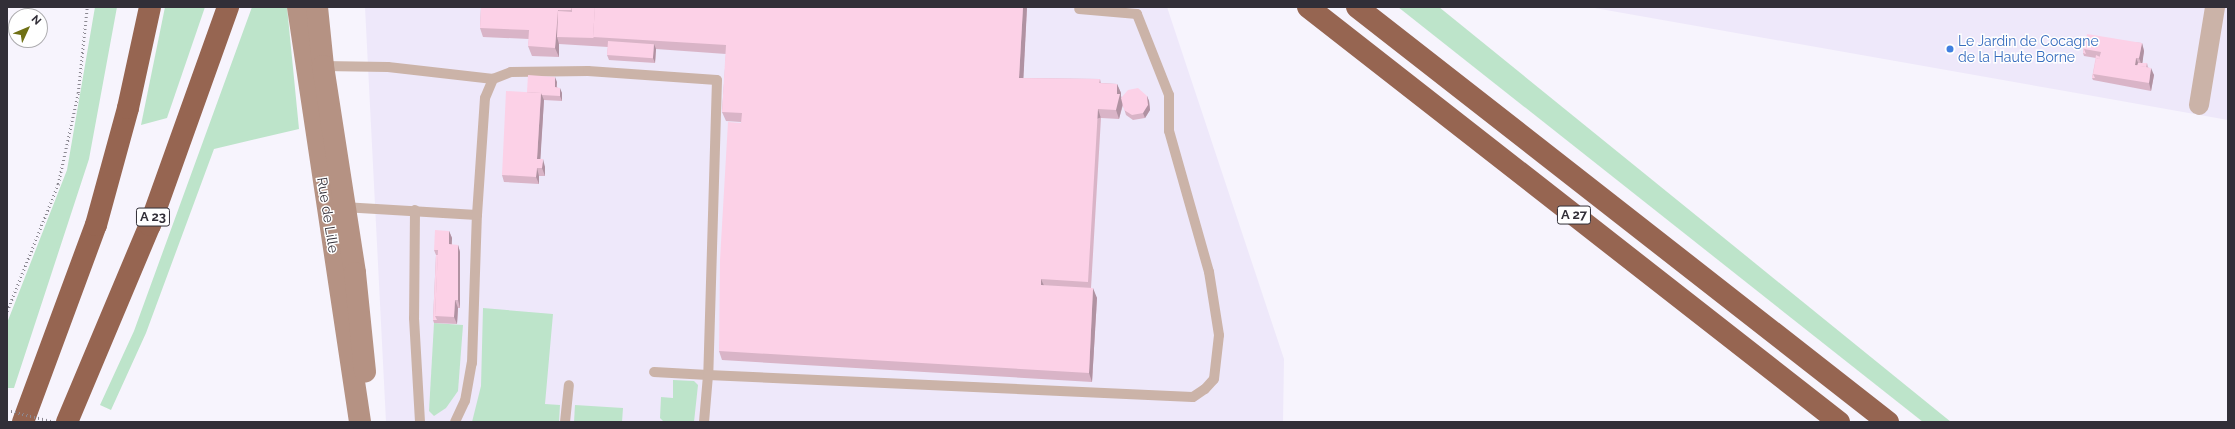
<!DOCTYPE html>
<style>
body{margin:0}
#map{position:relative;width:2235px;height:429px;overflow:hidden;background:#f7f4fd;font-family:Raleway,sans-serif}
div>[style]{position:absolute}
.built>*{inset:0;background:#eee8fa}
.green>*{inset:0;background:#bde4ca}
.path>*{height:2.5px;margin-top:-1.25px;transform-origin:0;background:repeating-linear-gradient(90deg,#8c8992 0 1px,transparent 0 4px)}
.lane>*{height:10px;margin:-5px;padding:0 5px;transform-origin:5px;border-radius:5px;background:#cbb3a8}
.street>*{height:20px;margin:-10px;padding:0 10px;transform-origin:10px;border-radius:10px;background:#cbb3a8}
.secondary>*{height:22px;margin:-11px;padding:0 11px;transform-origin:11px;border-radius:11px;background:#b59283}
.highway>*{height:22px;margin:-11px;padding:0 11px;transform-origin:11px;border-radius:11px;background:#966551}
.path-bridge>*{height:2.5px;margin-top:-1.25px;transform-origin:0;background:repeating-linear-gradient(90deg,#8c8992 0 1px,transparent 0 4px)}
.wall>*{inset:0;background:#d9b4c7}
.shaded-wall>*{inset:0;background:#b092a2;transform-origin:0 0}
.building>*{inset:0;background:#fcd1e7;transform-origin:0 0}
.dots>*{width:11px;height:11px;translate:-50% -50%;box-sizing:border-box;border:2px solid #fff;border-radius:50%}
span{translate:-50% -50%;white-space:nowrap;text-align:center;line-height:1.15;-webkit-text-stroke:3px #fff;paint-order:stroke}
.shield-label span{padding:1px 3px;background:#fff;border:1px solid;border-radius:3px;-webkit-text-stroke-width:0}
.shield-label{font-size:13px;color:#322f38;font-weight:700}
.shop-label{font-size:14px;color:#366cbe}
.left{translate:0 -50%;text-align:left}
.street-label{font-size:14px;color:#322f38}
.frame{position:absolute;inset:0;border:8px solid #322f38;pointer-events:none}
.north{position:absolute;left:8px;top:8px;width:40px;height:40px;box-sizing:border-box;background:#fff;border:1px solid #adacaf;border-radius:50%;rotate:46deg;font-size:11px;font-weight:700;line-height:16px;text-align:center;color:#322f38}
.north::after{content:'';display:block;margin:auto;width:14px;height:18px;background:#6f7015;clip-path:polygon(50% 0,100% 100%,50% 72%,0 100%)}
</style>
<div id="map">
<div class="built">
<i style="clip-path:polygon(365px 7px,1167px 7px,1284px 359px,1283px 422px,386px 422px)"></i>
<i style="clip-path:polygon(1589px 7px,2228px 7px,2228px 120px,2065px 91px)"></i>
</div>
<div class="green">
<i style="clip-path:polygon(95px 7px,117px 7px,89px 159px,14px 388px,7px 388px,7px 323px,67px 170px)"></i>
<i style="clip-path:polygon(165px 7px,205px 7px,167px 118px,141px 125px)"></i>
<i style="clip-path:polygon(252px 7px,287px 7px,299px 129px,214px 149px,146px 333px,111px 410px,100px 405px,134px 331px)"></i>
<i style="clip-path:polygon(1398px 7px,1439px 7px,1951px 422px,1923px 422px)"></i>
<i style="clip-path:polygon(483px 308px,553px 314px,545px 404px,560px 405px,559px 422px,472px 422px,481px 386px)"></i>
<i style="clip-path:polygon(434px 323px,463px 325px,458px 391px,446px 408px,434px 416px,429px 411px)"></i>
<i style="clip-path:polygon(673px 380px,694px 381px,698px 385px,694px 422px,664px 422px,660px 418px,661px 397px,673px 398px)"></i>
<i style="clip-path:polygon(575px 405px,623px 408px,622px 422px,574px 422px)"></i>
</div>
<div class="path">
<i style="left:7px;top:311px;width:137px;rotate:-68.1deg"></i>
<i style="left:58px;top:184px;width:93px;rotate:-77.6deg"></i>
<i style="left:78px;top:93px;width:86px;rotate:-84deg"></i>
</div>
<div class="lane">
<i style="left:323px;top:66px;width:65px;rotate:0.9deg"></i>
<i style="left:388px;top:67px;width:106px;rotate:6.5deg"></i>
<i style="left:343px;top:207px;width:134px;rotate:3.4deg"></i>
<i style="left:415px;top:210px;width:108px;rotate:90.5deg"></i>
<i style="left:414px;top:318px;width:104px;rotate:86.7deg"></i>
<i style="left:455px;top:422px;width:23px;rotate:-65deg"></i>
<i style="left:465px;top:401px;width:39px;rotate:-80deg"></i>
<i style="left:472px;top:363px;width:148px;rotate:-88.1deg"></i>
<i style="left:477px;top:215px;width:117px;rotate:-86.1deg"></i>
<i style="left:485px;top:98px;width:21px;rotate:-67deg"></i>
<i style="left:493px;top:79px;width:19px;rotate:-21deg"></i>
<i style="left:511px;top:72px;width:77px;rotate:-0.7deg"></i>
<i style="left:588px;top:71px;width:129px;rotate:4deg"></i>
<i style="left:717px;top:80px;width:295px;rotate:91.7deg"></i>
<i style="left:708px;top:375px;width:54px;rotate:-176.8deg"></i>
<i style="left:565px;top:422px;width:37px;rotate:-84deg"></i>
<i style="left:704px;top:422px;width:47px;rotate:-85.1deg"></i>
<i style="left:708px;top:375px;width:485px;rotate:2.6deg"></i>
<i style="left:1193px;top:397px;width:14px;rotate:-34deg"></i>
<i style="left:1205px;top:389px;width:13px;rotate:-48deg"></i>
<i style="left:1214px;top:379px;width:44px;rotate:-83.5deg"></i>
<i style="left:1219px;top:335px;width:64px;rotate:-99deg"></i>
<i style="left:1209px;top:272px;width:147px;rotate:-105.8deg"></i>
<i style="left:1169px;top:131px;width:36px;rotate:-90deg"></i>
<i style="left:1169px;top:95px;width:87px;rotate:-111.6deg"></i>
<i style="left:1137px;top:14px;width:58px;rotate:-175.1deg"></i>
</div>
<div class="street">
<i style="left:2199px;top:105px;width:99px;rotate:-80.7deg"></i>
</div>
<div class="secondary">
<i style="left:298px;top:7px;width:420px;rotate:81.5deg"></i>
<i style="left:317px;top:7px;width:59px;rotate:84.2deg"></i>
<i style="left:323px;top:66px;width:209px;rotate:81.2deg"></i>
<i style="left:355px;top:273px;width:99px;rotate:84.2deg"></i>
</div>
<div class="highway">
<i style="left:1308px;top:7px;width:674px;rotate:38.01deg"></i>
<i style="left:1357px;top:7px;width:674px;rotate:38.01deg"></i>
<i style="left:23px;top:422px;width:210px;rotate:-69.7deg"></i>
<i style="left:96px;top:225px;width:121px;rotate:-74.7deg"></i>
<i style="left:128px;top:108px;width:103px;rotate:-77.7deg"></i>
<i style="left:67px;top:422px;width:214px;rotate:-67.2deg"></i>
<i style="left:150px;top:225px;width:232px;rotate:-70.3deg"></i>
</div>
<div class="path-bridge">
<i style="left:7px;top:410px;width:49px;rotate:14deg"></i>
</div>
<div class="wall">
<i style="clip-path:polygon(481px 7px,1027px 7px,1023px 78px,1100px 79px,1101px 83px,1117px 84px,1121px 93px,1121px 98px,1147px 96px,1149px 101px,1150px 110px,1145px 118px,1133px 120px,1126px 115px,1123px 105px,1119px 119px,1101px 118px,1091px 288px,1097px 298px,1092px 382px,722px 360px,719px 351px,741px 122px,726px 121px,722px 112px,726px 54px,656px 49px,655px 63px,609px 60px,607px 55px,608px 47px,559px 44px,559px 57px,532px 56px,528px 46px,529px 39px,483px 37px,480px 28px)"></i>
<i style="clip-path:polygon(2085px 38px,2142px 43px,2144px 51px,2142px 63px,2147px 63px,2148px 67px,2154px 75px,2151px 91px,2093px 80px,2092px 78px,2096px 58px,2084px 56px,2083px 53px)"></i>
<i style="clip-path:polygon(557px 82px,557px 87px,562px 93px,562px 101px,544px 100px,540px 159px,545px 167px,545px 176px,539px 176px,539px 184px,504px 182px,502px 175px,527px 92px)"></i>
<i style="clip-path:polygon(449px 231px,452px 238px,452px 245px,458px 245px,460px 252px,460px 308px,458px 308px,457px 324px,434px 323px,433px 320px,436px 255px,434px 250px)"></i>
</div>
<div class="shaded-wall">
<i style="clip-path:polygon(1023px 7px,1027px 7px,1023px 87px,1019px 78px)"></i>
<i style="clip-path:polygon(558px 10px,561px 19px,557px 37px,559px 44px,559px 57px,555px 48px)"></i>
<i style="clip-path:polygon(2142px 43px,2144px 51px,2142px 66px,2139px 58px)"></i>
<i style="clip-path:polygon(654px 44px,656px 49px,655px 63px,653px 58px)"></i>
<i style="clip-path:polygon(2136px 58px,2139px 65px,2135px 65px)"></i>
<i style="clip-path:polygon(2151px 68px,2154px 75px,2151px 91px,2149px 83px)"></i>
<i style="clip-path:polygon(555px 77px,557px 82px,556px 92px,555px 87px)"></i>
<i style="clip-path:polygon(1117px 84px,1121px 93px,1121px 96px,1123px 103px,1119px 119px,1116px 110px)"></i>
<i style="clip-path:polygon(560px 88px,562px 93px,562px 101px,560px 96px)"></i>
<i style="clip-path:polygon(541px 93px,544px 100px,540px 166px,537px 159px)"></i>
<i style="clip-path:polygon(1147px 96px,1149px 101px,1150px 110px,1145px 118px,1143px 113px)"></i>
<i style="left:1098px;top:109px;width:9px;height:173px;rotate:72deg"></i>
<i style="clip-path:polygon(543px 159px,545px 167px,545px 176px,542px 168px)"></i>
<i style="clip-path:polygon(537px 168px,539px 176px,539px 184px,536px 177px)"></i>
<i style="clip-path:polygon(449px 231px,452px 238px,451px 252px,449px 244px)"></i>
<i style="clip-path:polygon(458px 245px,460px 252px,460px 308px,458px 300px)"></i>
<i style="clip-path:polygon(1041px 279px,1045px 288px,1041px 285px)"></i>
<i style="clip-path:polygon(1093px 288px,1097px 298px,1092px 382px,1089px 373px)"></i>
<i style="clip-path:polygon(455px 300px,458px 308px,457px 324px,454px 317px)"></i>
</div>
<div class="building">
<i style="clip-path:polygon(481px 7px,572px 7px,571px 10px,558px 10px,555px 48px,528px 46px,529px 30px,480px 28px)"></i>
<i style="clip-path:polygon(572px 7px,595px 7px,593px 37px,594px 38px,557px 37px,558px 11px,572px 12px)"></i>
<i style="clip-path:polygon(595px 7px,1023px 7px,1019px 78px,1100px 79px,1099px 83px,1117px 84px,1117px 94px,1120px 94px,1116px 110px,1098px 109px,1088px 282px,1041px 279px,1041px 285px,1093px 288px,1089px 373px,719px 351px,720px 260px,728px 122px,741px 123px,742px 113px,722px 112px,726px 45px,593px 37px)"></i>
<i style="clip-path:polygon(2087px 34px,2142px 43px,2139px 58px,2136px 58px,2135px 65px,2151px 68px,2149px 83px,2093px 74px,2096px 58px,2099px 59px,2101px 52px,2084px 49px)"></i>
<i style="clip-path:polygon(2085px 38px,2086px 38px,2084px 49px,2086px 54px,2083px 53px)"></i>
<i style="left:608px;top:41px;width:46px;height:14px;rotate:4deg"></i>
<i style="clip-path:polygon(2096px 55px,2100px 57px,2099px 59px,2096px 58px,2093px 74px,2095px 78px,2092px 78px)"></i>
<i style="clip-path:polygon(2138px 63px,2147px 63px,2146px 67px,2137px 66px)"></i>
<i style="clip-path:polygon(528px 75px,555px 77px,555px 87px,560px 88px,560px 96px,542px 95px,541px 93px,527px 92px)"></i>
<i style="clip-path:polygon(1138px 88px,1147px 96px,1148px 105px,1143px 113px,1132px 115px,1124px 110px,1121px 98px,1128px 90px)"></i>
<i style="clip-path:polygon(506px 91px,541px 93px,537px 159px,543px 159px,542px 168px,537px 168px,536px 177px,502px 175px)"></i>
<i style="clip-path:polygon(435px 230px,449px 231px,449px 244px,458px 245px,458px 300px,455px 300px,454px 317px,435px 316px,438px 250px,434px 250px)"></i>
<i style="clip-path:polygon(436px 255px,438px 255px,435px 316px,437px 320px,433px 320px)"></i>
</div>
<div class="dots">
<i style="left:1950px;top:49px;background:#3f7fe0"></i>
</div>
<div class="shield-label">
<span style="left:1574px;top:215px">A 27</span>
<span style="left:153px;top:217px">A 23</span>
</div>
<div class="shop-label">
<span class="left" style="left:1958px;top:49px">Le Jardin de Cocagne<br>de la Haute Borne</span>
</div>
<div class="street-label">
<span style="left:328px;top:215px;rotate:81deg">Rue de Lille</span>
</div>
<div class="frame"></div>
<div class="north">N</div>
</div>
